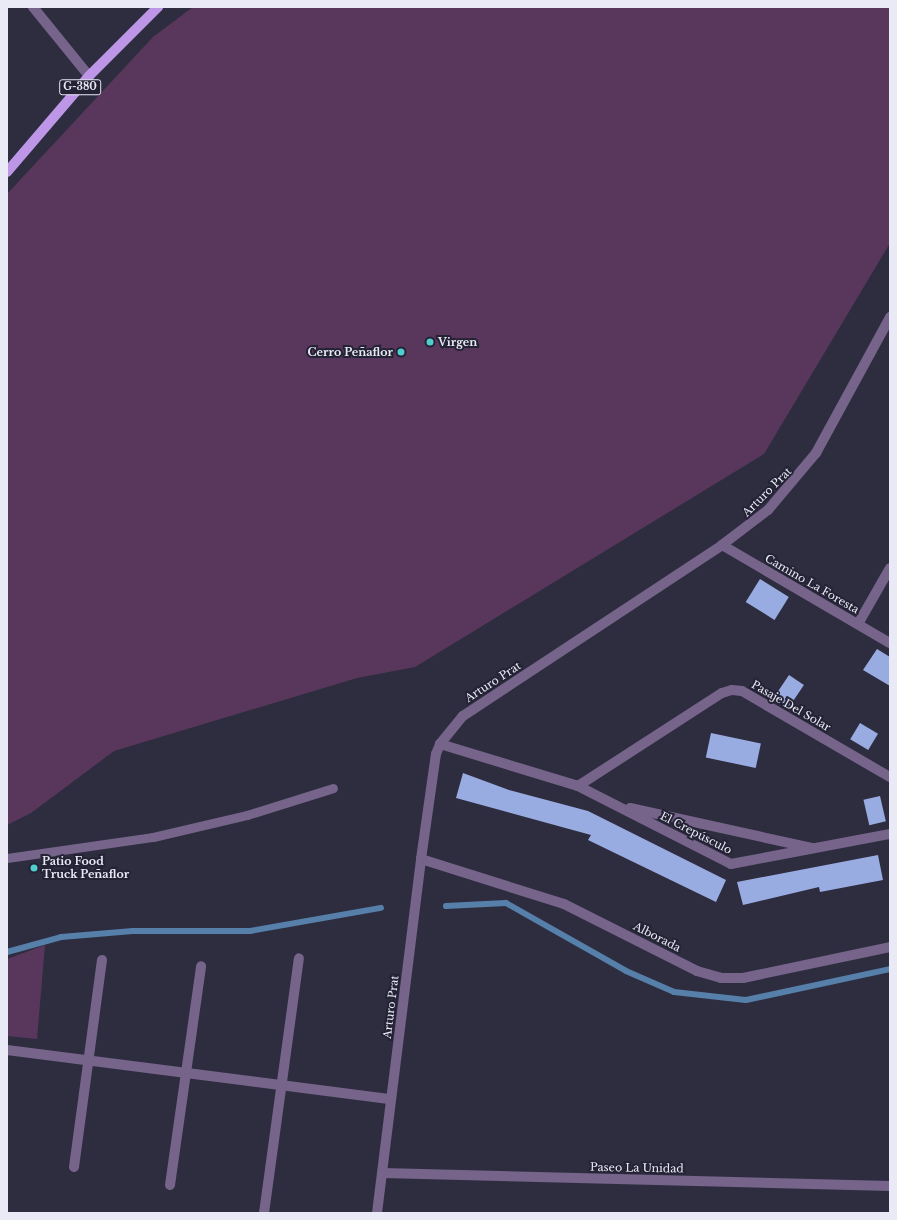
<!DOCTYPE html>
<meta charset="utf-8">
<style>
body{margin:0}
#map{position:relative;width:897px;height:1220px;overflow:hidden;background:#2e2d3f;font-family:"Libre Baskerville",serif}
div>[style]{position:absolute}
.green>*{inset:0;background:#59375c}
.stream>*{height:6px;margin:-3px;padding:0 3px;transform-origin:3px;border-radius:3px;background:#567faa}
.building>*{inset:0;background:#99ace2;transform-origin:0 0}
.lane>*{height:9px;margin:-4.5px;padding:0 4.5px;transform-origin:4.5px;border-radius:4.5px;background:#76648b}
.street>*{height:10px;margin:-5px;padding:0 5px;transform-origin:5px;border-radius:5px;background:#76648b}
.primary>*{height:10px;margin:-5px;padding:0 5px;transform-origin:5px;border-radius:5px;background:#bd96e7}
.dots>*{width:11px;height:11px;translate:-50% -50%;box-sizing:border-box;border:2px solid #242335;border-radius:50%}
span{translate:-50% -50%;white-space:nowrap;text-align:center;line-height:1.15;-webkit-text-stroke:4px #242335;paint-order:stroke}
.shield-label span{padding:1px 3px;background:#242335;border:1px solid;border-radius:3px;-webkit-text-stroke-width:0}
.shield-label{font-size:10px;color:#eae9f6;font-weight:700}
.poi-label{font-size:11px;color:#eae9f6;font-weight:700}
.left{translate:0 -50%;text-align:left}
.right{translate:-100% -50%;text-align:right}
.street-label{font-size:11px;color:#eae9f6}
.frame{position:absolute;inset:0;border:8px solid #eae9f6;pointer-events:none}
</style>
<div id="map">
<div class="green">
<i style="clip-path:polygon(193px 7px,890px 7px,890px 243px,764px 454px,415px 667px,357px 678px,114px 751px,31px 813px,7px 825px,7px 194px,153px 37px)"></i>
<i style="clip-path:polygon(45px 945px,37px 1039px,7px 1036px,7px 959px)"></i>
</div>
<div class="stream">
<i style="left:446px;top:906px;width:60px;rotate:-2.9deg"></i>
<i style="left:506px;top:903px;width:138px;rotate:29.5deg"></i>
<i style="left:626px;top:971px;width:52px;rotate:23.6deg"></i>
<i style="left:674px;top:992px;width:72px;rotate:6.3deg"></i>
<i style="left:746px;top:1000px;width:147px;rotate:-12.1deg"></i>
<i style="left:7px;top:952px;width:56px;rotate:-15.5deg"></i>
<i style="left:61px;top:937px;width:72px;rotate:-4.8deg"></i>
<i style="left:133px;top:931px;width:117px"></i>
<i style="left:250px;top:931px;width:133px;rotate:-10deg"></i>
</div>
<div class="building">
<i style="left:760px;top:579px;width:34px;height:27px;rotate:32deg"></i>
<i style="clip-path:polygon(877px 649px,890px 657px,890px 686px,863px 670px)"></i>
<i style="left:789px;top:675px;width:18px;height:28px;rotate:34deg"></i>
<i style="left:860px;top:723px;width:21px;height:19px;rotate:31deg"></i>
<i style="left:711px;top:733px;width:51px;height:25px;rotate:12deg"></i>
<i style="clip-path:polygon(463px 773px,509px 790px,588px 811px,726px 880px,716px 902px,588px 840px,591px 835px,456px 798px)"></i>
<i style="left:880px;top:796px;width:26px;height:17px;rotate:77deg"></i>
<i style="clip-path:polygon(878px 855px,883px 880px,820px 892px,819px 887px,743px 905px,737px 882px)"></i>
</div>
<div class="lane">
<i style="left:7px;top:858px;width:148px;rotate:-8.2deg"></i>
<i style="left:153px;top:837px;width:97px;rotate:-13.2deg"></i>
<i style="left:247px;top:815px;width:90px;rotate:-17.4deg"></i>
</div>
<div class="street">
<i style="left:33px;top:7px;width:89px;rotate:50.9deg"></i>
<i style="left:722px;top:545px;width:194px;rotate:30.3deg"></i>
<i style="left:858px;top:624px;width:64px;rotate:-60.3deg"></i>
<i style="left:440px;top:744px;width:144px;rotate:16.9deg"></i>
<i style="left:578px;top:786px;width:172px;rotate:27deg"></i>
<i style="left:731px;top:864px;width:162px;rotate:-10.7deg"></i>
<i style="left:578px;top:786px;width:171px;rotate:-32.9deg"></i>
<i style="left:722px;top:693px;width:10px;rotate:-17deg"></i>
<i style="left:732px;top:690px;width:10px;rotate:6deg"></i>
<i style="left:742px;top:691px;width:171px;rotate:30.2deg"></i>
<i style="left:630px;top:808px;width:186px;rotate:12.4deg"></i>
<i style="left:421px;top:859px;width:150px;rotate:17.5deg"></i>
<i style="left:564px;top:904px;width:149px;rotate:26.7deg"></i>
<i style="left:697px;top:971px;width:25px;rotate:16deg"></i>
<i style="left:721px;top:978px;width:22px"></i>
<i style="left:743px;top:978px;width:150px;rotate:-11.9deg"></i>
<i style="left:7px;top:1050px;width:387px;rotate:7.3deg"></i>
<i style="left:74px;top:1167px;width:209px;rotate:-82.3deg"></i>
<i style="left:383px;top:1173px;width:507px;rotate:1.47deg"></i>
<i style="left:170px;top:1185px;width:221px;rotate:-81.9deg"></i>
<i style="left:264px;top:1213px;width:257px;rotate:-82.2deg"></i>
<i style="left:377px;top:1213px;width:357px;rotate:-82.9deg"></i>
<i style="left:421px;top:859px;width:106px;rotate:-81.9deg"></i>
<i style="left:436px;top:754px;width:11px;rotate:-68deg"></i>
<i style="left:440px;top:744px;width:36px;rotate:-51deg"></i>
<i style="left:463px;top:716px;width:310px;rotate:-33.4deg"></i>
<i style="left:722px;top:545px;width:58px;rotate:-37.3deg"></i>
<i style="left:768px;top:510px;width:75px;rotate:-49.9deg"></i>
<i style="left:816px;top:453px;width:155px;rotate:-61.4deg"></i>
</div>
<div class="primary">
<i style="left:7px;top:172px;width:126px;rotate:-49.5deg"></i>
<i style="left:89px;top:76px;width:98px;rotate:-45deg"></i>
</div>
<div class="dots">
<i style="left:430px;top:342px;background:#52cdcd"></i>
<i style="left:401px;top:352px;background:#52cdcd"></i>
<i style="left:34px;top:868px;background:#52cdcd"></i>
</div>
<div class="shield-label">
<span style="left:80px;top:87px">G-380</span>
</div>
<div class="poi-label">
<span class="left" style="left:438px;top:342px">Virgen</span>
<span class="right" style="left:393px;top:352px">Cerro Peñaflor</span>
<span class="left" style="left:42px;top:868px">Patio Food<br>Truck Peñaflor</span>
</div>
<div class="street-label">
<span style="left:767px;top:492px;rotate:-45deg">Arturo Prat</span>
<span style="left:812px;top:584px;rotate:30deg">Camino La Foresta</span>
<span style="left:493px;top:682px;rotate:-33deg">Arturo Prat</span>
<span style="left:791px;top:706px;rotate:30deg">Pasaje Del Solar</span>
<span style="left:696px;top:833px;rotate:27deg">El Crepúsculo</span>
<span style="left:657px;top:937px;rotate:27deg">Alborada</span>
<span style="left:391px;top:1007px;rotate:-83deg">Arturo Prat</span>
<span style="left:637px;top:1168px;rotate:1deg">Paseo La Unidad</span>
</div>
<div class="frame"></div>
</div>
